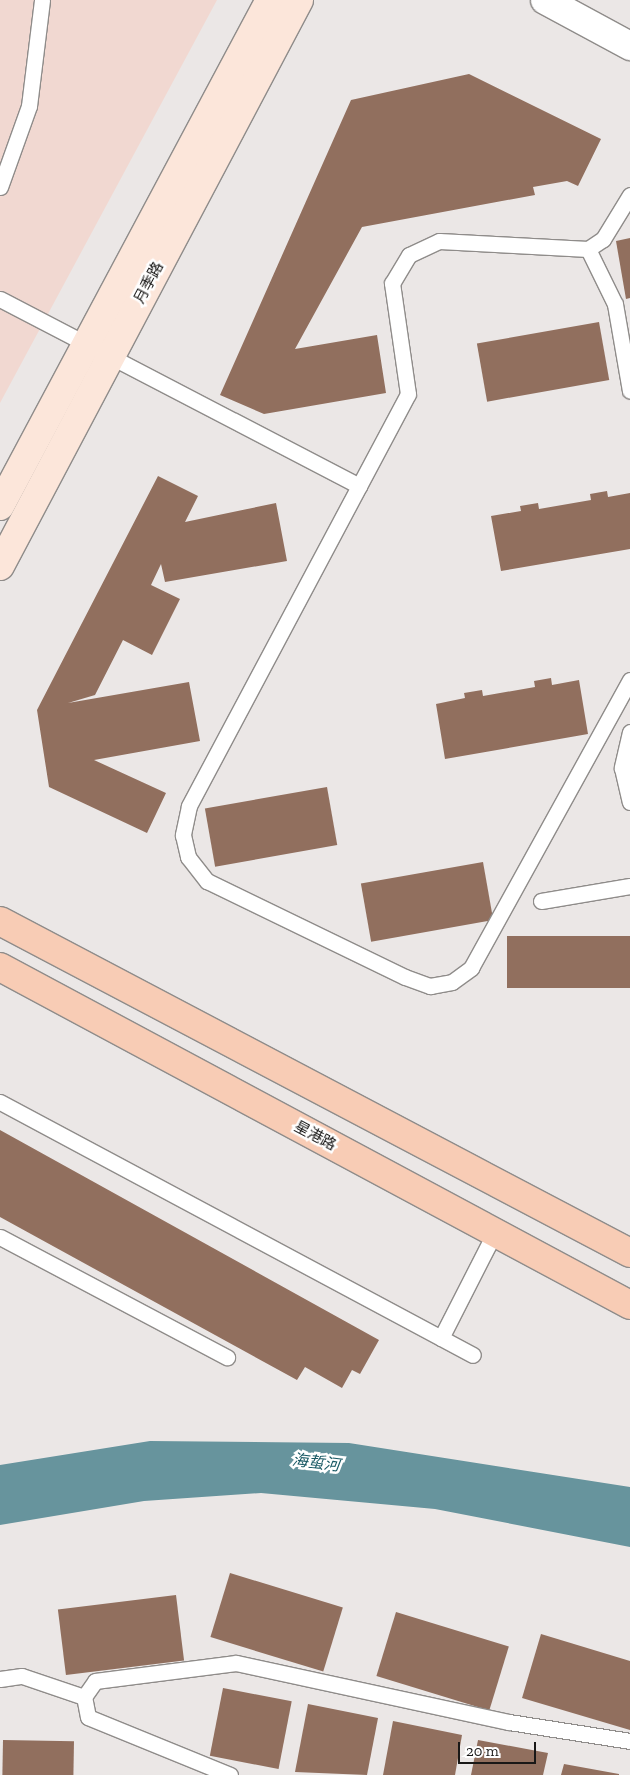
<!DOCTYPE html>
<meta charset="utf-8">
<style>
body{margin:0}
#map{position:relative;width:630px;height:1775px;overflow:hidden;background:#ebe7e6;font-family:"Zilla Slab","Noto Sans SC",serif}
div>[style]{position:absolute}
.commercial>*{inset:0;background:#f1d8d1}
.water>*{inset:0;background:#67949d}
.building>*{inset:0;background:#916f5e;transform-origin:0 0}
.roads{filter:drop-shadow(1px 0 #8f8c8a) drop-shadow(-1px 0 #8f8c8a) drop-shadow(0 1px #8f8c8a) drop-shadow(0 -1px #8f8c8a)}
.lane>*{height:15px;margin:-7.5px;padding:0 7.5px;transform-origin:7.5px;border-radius:7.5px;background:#fff}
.street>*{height:28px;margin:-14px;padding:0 14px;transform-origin:14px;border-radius:14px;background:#fff}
.secondary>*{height:28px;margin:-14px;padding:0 14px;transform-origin:14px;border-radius:14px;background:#fce6da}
.primary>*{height:28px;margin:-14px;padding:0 14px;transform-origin:14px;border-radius:14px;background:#f8ccb5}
span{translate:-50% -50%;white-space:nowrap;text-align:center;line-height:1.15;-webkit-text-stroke:5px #fff;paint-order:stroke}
.street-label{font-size:15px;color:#191817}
.water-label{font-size:16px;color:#195964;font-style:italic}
.scale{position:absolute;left:458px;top:1742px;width:78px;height:22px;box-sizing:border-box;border:2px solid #191817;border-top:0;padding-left:6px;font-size:15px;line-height:18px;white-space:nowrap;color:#191817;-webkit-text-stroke:4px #fff;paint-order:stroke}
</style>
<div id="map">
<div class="commercial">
<i style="clip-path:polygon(0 0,217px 0,0 403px)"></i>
</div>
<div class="water">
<i style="clip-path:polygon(150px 1441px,349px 1443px,630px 1487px,630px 1547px,435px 1509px,261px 1493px,144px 1501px,0 1525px,0 1465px)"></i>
</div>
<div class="building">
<i style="clip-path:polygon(469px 74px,601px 139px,578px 186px,567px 181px,533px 187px,535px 195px,362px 227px,295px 349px,377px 335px,386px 393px,264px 414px,220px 395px,351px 100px)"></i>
<i style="clip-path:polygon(630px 238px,630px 298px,626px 299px,616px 241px)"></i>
<i style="left:599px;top:322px;width:59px;height:124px;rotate:80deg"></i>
<i style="clip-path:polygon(158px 476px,198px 496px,185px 522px,276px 503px,287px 561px,165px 582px,161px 564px,151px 585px,180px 599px,152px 655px,123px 640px,95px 695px,68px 703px,189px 682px,200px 741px,94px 760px,166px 793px,147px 833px,49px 787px,37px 710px)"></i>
<i style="clip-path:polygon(607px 491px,608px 497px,630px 493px,630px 549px,501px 571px,491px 516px,521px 511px,520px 506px,538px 503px,539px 509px,591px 500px,590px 494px)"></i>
<i style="clip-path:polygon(551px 678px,552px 685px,579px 680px,588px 734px,445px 759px,436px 704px,465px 698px,464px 693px,482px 690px,483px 696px,535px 687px,534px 681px)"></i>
<i style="left:327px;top:787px;width:59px;height:124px;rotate:80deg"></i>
<i style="left:483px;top:862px;width:59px;height:124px;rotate:80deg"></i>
<i style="left:630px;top:936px;width:52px;height:123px;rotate:90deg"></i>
<i style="clip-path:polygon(0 1130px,379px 1340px,360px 1374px,352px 1370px,342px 1388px,305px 1367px,297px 1380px,0 1217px)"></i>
<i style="left:230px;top:1573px;width:118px;height:67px;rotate:17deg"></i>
<i style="left:176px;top:1595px;width:66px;height:119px;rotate:83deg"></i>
<i style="left:396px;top:1612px;width:118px;height:67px;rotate:17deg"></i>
<i style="clip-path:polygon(541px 1634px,630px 1661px,630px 1730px,522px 1698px)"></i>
<i style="left:223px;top:1688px;width:70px;height:69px;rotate:11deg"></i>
<i style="clip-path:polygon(308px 1704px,378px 1718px,367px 1775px,295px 1772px)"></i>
<i style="clip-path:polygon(393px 1721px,462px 1735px,455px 1775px,383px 1775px)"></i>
<i style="left:3px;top:1740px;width:71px;height:35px;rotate:1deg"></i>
<i style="clip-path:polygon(478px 1740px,548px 1753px,543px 1775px,471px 1775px)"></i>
<i style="clip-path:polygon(564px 1764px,619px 1774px,619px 1775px,561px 1775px)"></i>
</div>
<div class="roads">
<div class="lane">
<i style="left:0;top:187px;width:86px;rotate:-70.3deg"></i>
<i style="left:29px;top:106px;width:107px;rotate:-83deg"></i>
<i style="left:630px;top:195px;width:52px;rotate:121.5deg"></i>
<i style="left:603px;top:239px;width:18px;rotate:146deg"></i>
<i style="left:588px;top:249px;width:149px;rotate:-176.9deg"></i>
<i style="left:439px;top:241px;width:33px;rotate:155deg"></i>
<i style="left:409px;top:255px;width:33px;rotate:121deg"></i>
<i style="left:392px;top:283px;width:112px;rotate:81.8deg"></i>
<i style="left:408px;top:394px;width:467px;rotate:118deg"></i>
<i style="left:189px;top:806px;width:30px;rotate:102deg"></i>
<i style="left:183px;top:835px;width:23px;rotate:77deg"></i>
<i style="left:188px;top:857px;width:31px;rotate:52deg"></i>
<i style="left:207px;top:881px;width:220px;rotate:25.9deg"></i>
<i style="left:405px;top:977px;width:27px;rotate:20deg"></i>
<i style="left:430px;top:986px;width:22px;rotate:-10deg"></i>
<i style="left:452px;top:982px;width:24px;rotate:-36deg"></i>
<i style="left:471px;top:968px;width:329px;rotate:-61.1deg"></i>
<i style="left:588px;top:249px;width:61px;rotate:63.9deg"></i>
<i style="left:615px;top:304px;width:88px;rotate:80.2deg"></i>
<i style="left:0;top:299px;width:405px;rotate:27.5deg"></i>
<i style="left:630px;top:732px;width:37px;rotate:103deg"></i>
<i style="left:622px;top:768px;width:35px;rotate:77deg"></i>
<i style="left:541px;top:901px;width:90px;rotate:-9.6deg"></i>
<i style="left:0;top:1102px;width:536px;rotate:28.14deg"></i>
<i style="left:0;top:1237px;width:257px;rotate:27.9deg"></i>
<i style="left:441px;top:1338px;width:119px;rotate:-63deg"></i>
<i style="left:0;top:1679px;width:22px;rotate:-8deg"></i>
<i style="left:22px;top:1676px;width:65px;rotate:18.7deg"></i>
<i style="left:230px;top:1775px;width:153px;rotate:-157.8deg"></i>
<i style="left:88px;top:1717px;width:20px;rotate:-101deg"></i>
<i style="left:84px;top:1697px;width:19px;rotate:-55deg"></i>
<i style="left:95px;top:1681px;width:142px;rotate:-7.3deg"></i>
<i style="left:236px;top:1663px;width:279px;rotate:12.2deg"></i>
<i style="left:509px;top:1722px;width:122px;rotate:8.9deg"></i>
</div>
<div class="street">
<i style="left:545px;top:0;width:97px;rotate:28.4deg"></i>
</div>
<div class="secondary">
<i style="left:0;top:506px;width:574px;rotate:-61.92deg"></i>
<i style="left:0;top:566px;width:640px;rotate:-62.15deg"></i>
</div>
<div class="primary">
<i style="left:0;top:921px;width:712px;rotate:27.79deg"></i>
<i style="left:0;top:967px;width:715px;rotate:28.21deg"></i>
</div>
</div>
<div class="street-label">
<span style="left:149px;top:283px;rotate:-62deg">月季路</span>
<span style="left:315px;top:1136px;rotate:28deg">星港路</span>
</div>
<div class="water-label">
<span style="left:316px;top:1463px;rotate:7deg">海蜇河</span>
</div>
<div class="scale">20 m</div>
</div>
